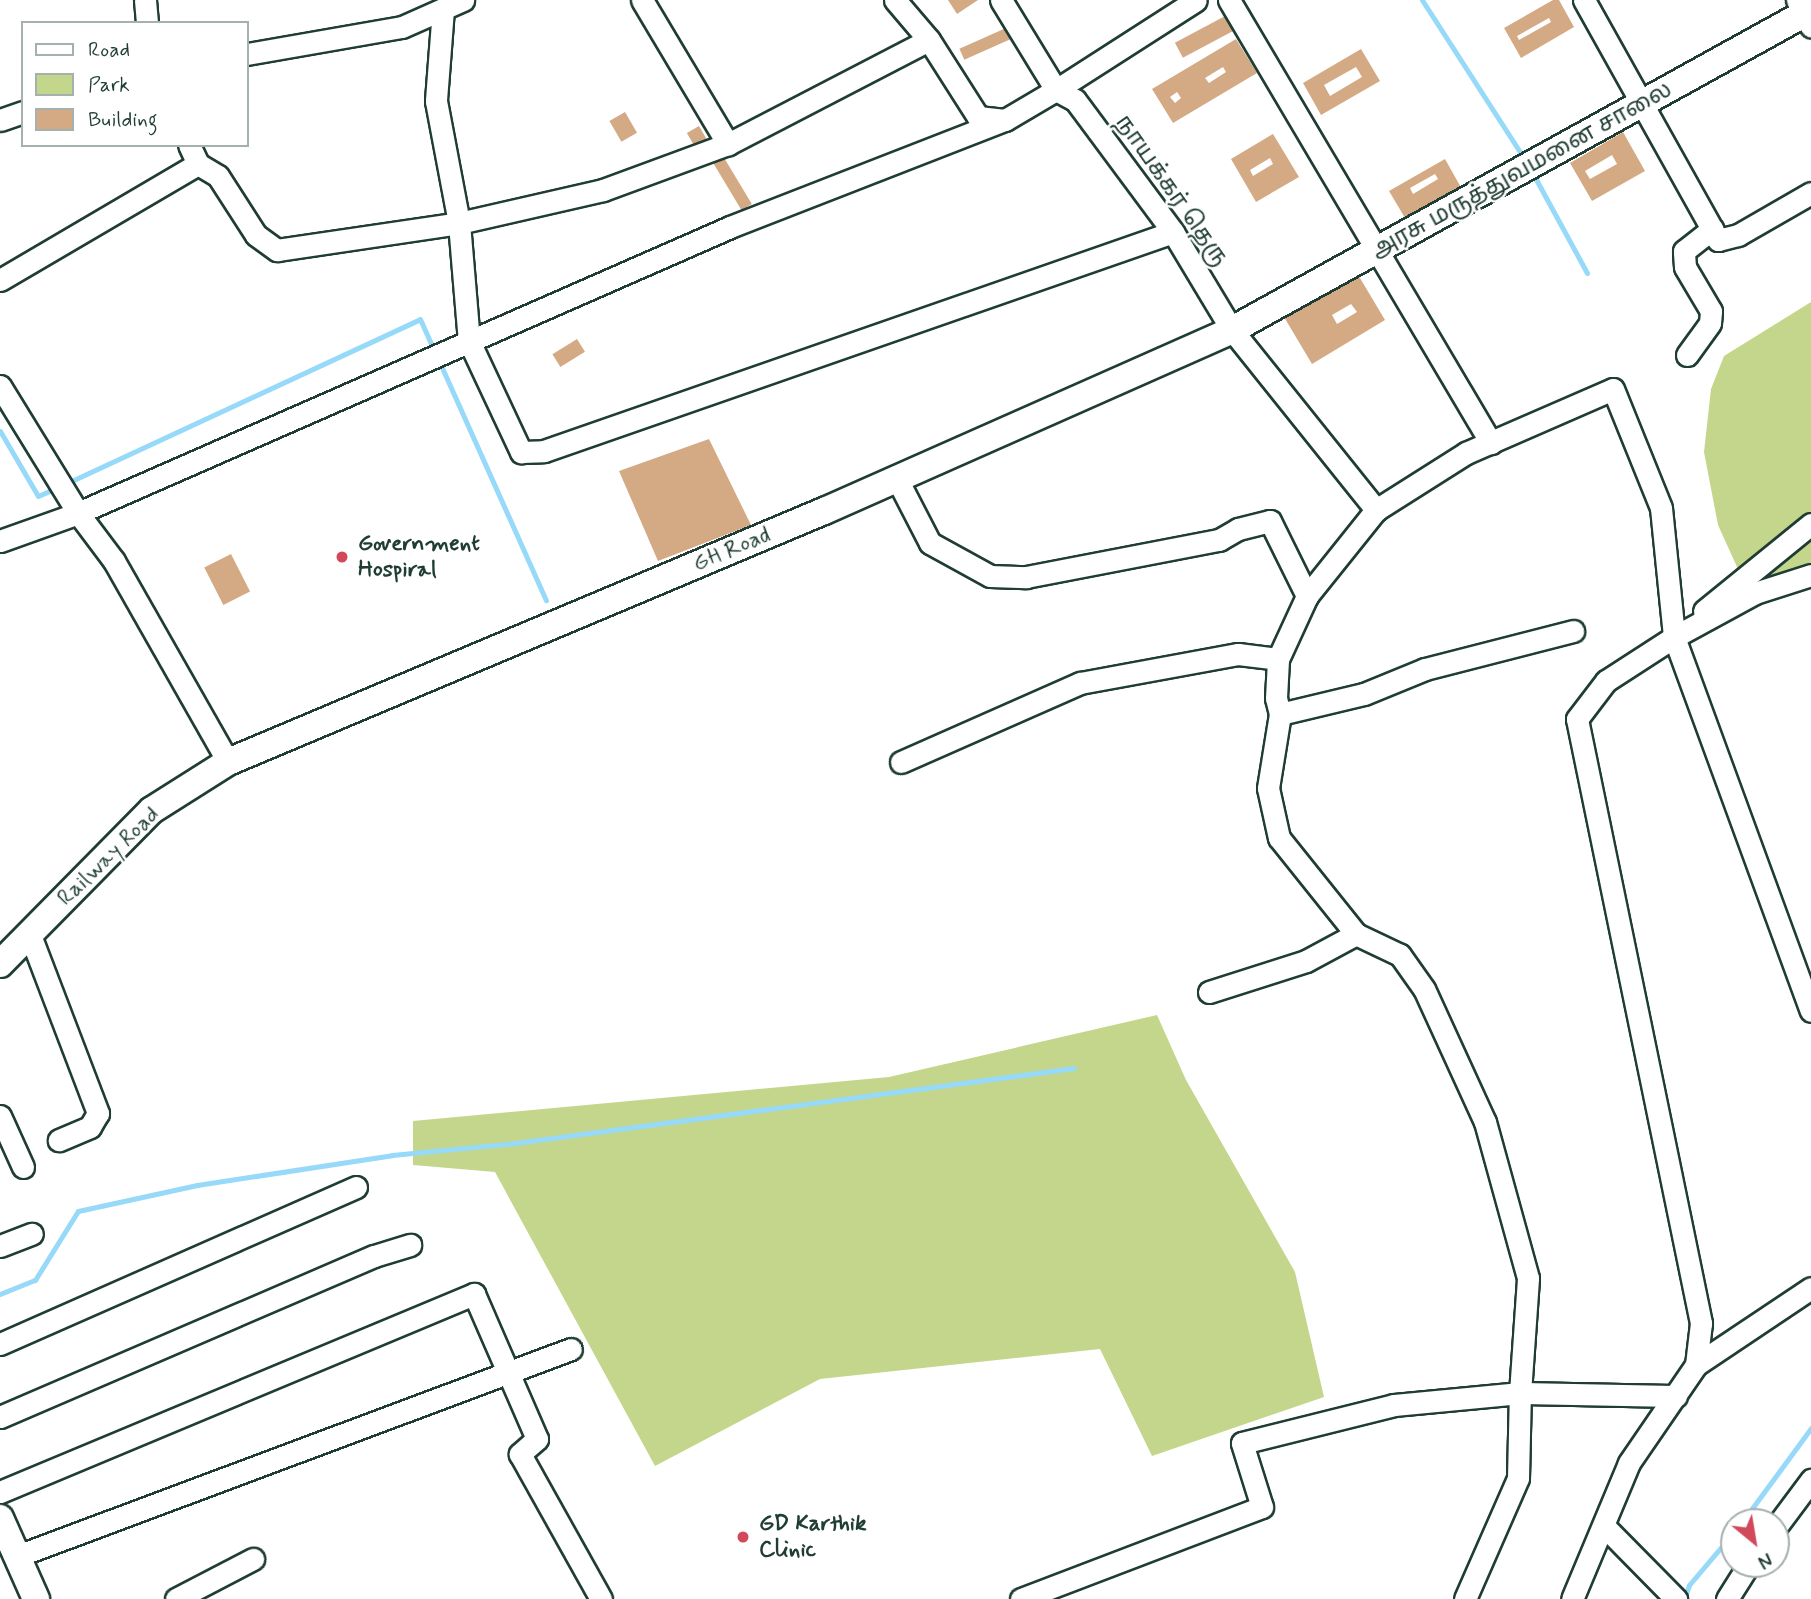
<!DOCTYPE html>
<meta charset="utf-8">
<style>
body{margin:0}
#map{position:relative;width:1811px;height:1599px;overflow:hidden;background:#fff;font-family:Mynerve,"Noto Sans Tamil",sans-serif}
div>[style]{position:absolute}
.green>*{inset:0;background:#c4d68b}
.stream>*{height:5px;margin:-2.5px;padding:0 2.5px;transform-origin:2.5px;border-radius:2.5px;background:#96d9f8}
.building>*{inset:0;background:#d4aa85;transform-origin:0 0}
.roads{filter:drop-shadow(2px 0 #1f3d34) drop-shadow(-2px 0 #1f3d34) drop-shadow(0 2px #1f3d34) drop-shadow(0 -2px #1f3d34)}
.minor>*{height:21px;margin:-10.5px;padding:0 10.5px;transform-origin:10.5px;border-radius:10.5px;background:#fff}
.major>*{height:26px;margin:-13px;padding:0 13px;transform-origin:13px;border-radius:13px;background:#fff}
.dots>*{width:19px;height:19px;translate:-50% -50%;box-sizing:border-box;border:4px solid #fff;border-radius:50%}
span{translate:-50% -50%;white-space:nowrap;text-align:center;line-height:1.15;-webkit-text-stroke:5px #fff;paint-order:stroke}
.street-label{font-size:23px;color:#1f3d34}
.poi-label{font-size:23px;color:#1f3d34;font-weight:700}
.left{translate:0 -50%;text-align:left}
.legend{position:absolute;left:21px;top:21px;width:228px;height:126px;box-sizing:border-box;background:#fff;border:2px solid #a5b1ae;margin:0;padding:9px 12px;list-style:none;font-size:21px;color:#1f3d34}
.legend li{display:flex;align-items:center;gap:14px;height:35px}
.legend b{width:35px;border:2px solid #a5b1ae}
.north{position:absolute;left:1720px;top:1508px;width:70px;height:70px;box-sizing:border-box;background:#fff;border:2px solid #a5b1ae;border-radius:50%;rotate:150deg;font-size:19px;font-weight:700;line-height:28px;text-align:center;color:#1f3d34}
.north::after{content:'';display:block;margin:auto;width:24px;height:32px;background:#d1495b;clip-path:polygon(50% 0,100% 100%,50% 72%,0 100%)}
</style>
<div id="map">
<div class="green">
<i style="clip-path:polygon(1811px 302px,1811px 564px,1747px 589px,1718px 525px,1704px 452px,1711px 389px,1724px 356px)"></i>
<i style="clip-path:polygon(1157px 1015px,1186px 1080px,1295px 1272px,1324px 1397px,1152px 1456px,1100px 1349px,820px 1379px,655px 1466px,495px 1172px,413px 1165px,413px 1121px,889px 1077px)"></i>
</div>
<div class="stream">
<i style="left:1422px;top:0;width:190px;rotate:57.2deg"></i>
<i style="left:1532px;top:172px;width:115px;rotate:61.4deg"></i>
<i style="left:439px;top:361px;width:262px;rotate:65.9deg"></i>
<i style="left:0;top:431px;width:75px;rotate:59.7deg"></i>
<i style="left:38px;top:496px;width:20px;rotate:-24deg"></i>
<i style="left:65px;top:484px;width:391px;rotate:-24.9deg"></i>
<i style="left:420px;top:319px;width:36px;rotate:66deg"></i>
<i style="left:0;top:1294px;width:38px;rotate:-22deg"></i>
<i style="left:35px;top:1280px;width:81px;rotate:-58.1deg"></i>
<i style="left:78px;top:1211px;width:122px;rotate:-12.3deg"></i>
<i style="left:197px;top:1185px;width:197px;rotate:-8.7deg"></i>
<i style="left:392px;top:1155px;width:116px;rotate:-5.5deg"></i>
<i style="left:507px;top:1144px;width:572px;rotate:-7.63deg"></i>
<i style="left:1742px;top:1522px;width:117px;rotate:-53.7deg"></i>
<i style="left:1684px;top:1599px;width:15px;rotate:-70deg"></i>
<i style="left:1689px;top:1585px;width:70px;rotate:-49.7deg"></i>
</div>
<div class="building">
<i style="clip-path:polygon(948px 0,978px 0,957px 14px)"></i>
<i style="clip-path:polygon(evenodd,1553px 0,1559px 0,1574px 27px,1521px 58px,1504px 28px,1553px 0,1549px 18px,1551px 22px,1519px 40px,1517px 36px,1549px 18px)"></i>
<i style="left:1227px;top:15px;width:17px;height:59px;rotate:62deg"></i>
<i style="left:1006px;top:28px;width:12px;height:51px;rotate:66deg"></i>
<i style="clip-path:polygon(evenodd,1236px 39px,1257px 73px,1173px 123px,1152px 89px,1236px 39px,1223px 67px,1226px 72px,1209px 83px,1205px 78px,1223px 67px,1236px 39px,1177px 92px,1181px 98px,1175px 103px,1170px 97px,1177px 92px)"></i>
<i style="clip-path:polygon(evenodd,1361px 49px,1380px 81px,1321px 115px,1303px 83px,1361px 49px,1356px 67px,1362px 77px,1330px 96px,1324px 85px,1356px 67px)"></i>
<i style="left:625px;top:112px;width:24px;height:18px;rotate:60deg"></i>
<i style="left:699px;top:126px;width:20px;height:14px;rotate:60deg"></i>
<i style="clip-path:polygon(evenodd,1623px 132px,1645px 171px,1592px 201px,1570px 163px,1623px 132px,1612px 155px,1617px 164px,1590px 179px,1585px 171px,1612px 155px)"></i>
<i style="clip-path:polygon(evenodd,1273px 134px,1299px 177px,1256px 202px,1231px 159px,1273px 134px,1270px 158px,1273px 164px,1253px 176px,1250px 170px,1270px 158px)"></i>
<i style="left:723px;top:156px;width:56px;height:12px;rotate:59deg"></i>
<i style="clip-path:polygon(evenodd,1445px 159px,1463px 191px,1408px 223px,1389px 191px,1445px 159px,1435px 174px,1438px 179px,1413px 194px,1410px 188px,1435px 174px)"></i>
<i style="clip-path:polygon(evenodd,1357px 273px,1385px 320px,1312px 364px,1284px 317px,1357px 273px,1351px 304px,1357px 312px,1337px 324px,1332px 315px,1351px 304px)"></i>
<i style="left:577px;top:339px;width:15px;height:29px;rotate:58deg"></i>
<i style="clip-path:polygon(709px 439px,751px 525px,658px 561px,619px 471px)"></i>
<i style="left:231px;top:554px;width:42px;height:30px;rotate:63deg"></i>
</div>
<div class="roads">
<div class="minor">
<i style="left:145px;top:0;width:23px;rotate:85deg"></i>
<i style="left:642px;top:0;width:168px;rotate:59.2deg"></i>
<i style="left:895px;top:0;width:52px;rotate:49.6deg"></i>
<i style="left:929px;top:40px;width:91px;rotate:57.5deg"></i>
<i style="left:978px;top:117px;width:27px;rotate:6deg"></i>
<i style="left:1005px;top:120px;width:59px;rotate:-30.5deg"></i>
<i style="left:1056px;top:90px;width:21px;rotate:28deg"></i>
<i style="left:1075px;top:100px;width:164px;rotate:53.4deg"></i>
<i style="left:1173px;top:232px;width:114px;rotate:59deg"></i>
<i style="left:1232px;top:330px;width:231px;rotate:51.3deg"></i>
<i style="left:1001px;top:0;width:105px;rotate:58.6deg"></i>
<i style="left:1056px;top:90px;width:166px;rotate:-32.7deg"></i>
<i style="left:1229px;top:0;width:515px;rotate:59.4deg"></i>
<i style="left:1584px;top:0;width:275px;rotate:60.8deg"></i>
<i style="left:1718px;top:240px;width:21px;rotate:-14deg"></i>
<i style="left:1738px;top:235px;width:84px;rotate:-29.9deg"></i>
<i style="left:1797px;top:0;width:30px;rotate:62deg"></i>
<i style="left:443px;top:9px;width:92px;rotate:94.4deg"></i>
<i style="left:436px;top:101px;width:124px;rotate:79.3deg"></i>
<i style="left:459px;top:223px;width:118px;rotate:85.2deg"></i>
<i style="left:469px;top:341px;width:123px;rotate:64.9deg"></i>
<i style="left:521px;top:452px;width:23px;rotate:-2deg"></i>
<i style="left:544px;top:451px;width:666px;rotate:-19.2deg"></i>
<i style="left:247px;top:54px;width:157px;rotate:-9.9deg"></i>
<i style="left:402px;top:27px;width:67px;rotate:-23.9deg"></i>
<i style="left:0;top:120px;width:24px;rotate:-19deg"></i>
<i style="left:198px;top:164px;width:23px;rotate:31deg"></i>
<i style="left:218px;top:176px;width:70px;rotate:57.2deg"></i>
<i style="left:256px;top:235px;width:26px;rotate:36deg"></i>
<i style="left:277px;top:250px;width:184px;rotate:-8.4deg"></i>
<i style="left:459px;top:223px;width:148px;rotate:-12.9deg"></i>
<i style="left:603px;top:190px;width:133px;rotate:-20.2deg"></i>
<i style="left:728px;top:144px;width:226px;rotate:-27.4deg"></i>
<i style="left:0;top:280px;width:229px;rotate:-30.4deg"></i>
<i style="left:198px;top:164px;width:21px;rotate:-115deg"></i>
<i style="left:1687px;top:355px;width:39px;rotate:-54deg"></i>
<i style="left:1710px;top:323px;width:12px;rotate:-85deg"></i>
<i style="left:1711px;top:311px;width:51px;rotate:-120.6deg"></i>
<i style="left:1685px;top:267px;width:16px;rotate:-94deg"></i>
<i style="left:1684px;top:251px;width:36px;rotate:-38deg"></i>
<i style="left:0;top:386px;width:149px;rotate:58.4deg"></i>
<i style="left:78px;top:513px;width:60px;rotate:53.1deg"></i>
<i style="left:114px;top:561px;width:231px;rotate:60.4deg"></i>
<i style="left:897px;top:479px;width:72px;rotate:62.7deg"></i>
<i style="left:930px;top:543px;width:68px;rotate:28.8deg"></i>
<i style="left:990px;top:576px;width:36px;rotate:2deg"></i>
<i style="left:1026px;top:577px;width:197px;rotate:-10.9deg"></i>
<i style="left:1219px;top:540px;width:22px;rotate:-30deg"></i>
<i style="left:1238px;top:529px;width:33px;rotate:-14deg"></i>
<i style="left:1270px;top:521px;width:84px;rotate:63.7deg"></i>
<i style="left:1307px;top:596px;width:110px;rotate:-51.3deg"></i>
<i style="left:1376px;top:510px;width:107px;rotate:-32.3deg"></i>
<i style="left:1466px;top:453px;width:160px;rotate:-23.5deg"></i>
<i style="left:1613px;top:389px;width:128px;rotate:68deg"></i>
<i style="left:1661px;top:508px;width:130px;rotate:84.2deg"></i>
<i style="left:1674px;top:637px;width:81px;rotate:147.1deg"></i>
<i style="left:1606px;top:681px;width:48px;rotate:127.3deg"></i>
<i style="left:1577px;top:719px;width:617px;rotate:78.4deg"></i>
<i style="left:1701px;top:1323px;width:42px;rotate:96.8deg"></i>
<i style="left:1696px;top:1365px;width:119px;rotate:124.4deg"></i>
<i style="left:1629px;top:1463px;width:147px;rotate:112.7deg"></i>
<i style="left:0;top:541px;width:83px;rotate:-19.7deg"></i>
<i style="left:78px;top:513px;width:712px;rotate:-23.68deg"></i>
<i style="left:730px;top:227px;width:295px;rotate:-21.3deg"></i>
<i style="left:1811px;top:575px;width:59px;rotate:162.2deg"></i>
<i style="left:1755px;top:593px;width:92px;rotate:151.5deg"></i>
<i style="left:1674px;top:637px;width:398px;rotate:69.9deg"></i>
<i style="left:1704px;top:611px;width:138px;rotate:-39.1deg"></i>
<i style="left:1280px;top:714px;width:86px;rotate:-13.4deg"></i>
<i style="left:1364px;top:694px;width:66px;rotate:-22.3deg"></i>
<i style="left:1425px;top:669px;width:153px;rotate:-14.4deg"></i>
<i style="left:901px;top:762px;width:196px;rotate:-23.8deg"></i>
<i style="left:1080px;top:683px;width:161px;rotate:-10.4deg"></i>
<i style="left:1238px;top:654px;width:40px;rotate:7.1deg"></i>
<i style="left:30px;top:935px;width:191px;rotate:69.1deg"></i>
<i style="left:98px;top:1113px;width:16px;rotate:120deg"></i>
<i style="left:90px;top:1127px;width:34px;rotate:157deg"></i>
<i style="left:1209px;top:992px;width:102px;rotate:-17.7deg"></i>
<i style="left:1306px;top:961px;width:57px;rotate:-28.4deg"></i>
<i style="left:0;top:1116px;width:56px;rotate:65.7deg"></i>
<i style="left:0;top:1246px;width:34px;rotate:-21deg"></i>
<i style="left:0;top:1344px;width:389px;rotate:-23.8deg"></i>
<i style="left:1696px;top:1365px;width:138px;rotate:-33.8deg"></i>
<i style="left:0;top:1417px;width:407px;rotate:-23.3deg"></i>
<i style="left:374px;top:1256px;width:38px;rotate:-17deg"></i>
<i style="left:0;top:1492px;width:514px;rotate:-22.67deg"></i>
<i style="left:474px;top:1294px;width:158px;rotate:66.5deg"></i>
<i style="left:537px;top:1439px;width:23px;rotate:139deg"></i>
<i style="left:520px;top:1454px;width:166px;rotate:60.8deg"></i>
<i style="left:1604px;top:1526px;width:103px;rotate:45.4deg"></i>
<i style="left:1776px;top:1527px;width:59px;rotate:-53.3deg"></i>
<i style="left:20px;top:1555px;width:588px;rotate:-20.5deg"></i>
<i style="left:176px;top:1599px;width:87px;rotate:-27.5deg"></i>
<i style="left:1021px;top:1599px;width:258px;rotate:-20.9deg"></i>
<i style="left:1262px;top:1507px;width:67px;rotate:-107.4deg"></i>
<i style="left:1242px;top:1443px;width:157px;rotate:-14deg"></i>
<i style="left:1394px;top:1405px;width:127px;rotate:-5.4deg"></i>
<i style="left:1520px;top:1393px;width:115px;rotate:-86deg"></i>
<i style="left:1528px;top:1278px;width:162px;rotate:-105.4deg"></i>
<i style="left:1485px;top:1122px;width:146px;rotate:-114.6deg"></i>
<i style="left:1424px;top:989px;width:42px;rotate:-125.2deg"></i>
<i style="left:1400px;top:955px;width:49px;rotate:-154.5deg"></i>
<i style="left:1356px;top:934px;width:123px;rotate:-128.7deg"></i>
<i style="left:1279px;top:838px;width:51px;rotate:-102.4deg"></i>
<i style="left:1268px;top:788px;width:75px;rotate:-80.8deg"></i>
<i style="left:1280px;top:714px;width:16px;rotate:-104deg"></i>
<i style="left:1276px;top:698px;width:39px;rotate:-87deg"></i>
<i style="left:1278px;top:659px;width:69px;rotate:-65.3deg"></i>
<i style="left:1465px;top:1599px;width:132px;rotate:-66.3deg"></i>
<i style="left:1518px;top:1478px;width:85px;rotate:-88.7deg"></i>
<i style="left:1520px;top:1393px;width:156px;rotate:1.1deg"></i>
<i style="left:1727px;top:1599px;width:41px;rotate:-57.8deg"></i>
</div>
<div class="major">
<i style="left:0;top:964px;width:216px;rotate:-45.4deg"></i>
<i style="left:152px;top:810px;width:90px;rotate:-32.3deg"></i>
<i style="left:228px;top:762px;width:647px;rotate:-22.84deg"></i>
<i style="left:824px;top:511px;width:446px;rotate:-23.9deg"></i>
<i style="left:1232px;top:330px;width:662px;rotate:-28.93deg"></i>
<i style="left:0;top:1518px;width:89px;rotate:66deg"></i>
</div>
</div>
<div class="dots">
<i style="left:342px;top:557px;background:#d1495b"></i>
<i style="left:743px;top:1537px;background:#d1495b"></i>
</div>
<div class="street-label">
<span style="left:1522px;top:171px;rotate:-29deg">அரசு மருத்துவமனை சாலை</span>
<span style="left:1171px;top:191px;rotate:55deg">நாயக்கர் தெரு</span>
<span style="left:732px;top:550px;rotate:-23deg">GH Road</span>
<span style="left:109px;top:857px;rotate:-44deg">Railway Road</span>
</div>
<div class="poi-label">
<span class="left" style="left:358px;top:557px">Government<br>Hospiral</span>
<span class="left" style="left:759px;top:1537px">GD Karthik<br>Clinic</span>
</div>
<ul class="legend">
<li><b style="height:9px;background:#fff"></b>Road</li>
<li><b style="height:19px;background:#c4d68b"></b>Park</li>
<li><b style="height:19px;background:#d4aa85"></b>Building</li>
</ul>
<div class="north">N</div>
</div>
